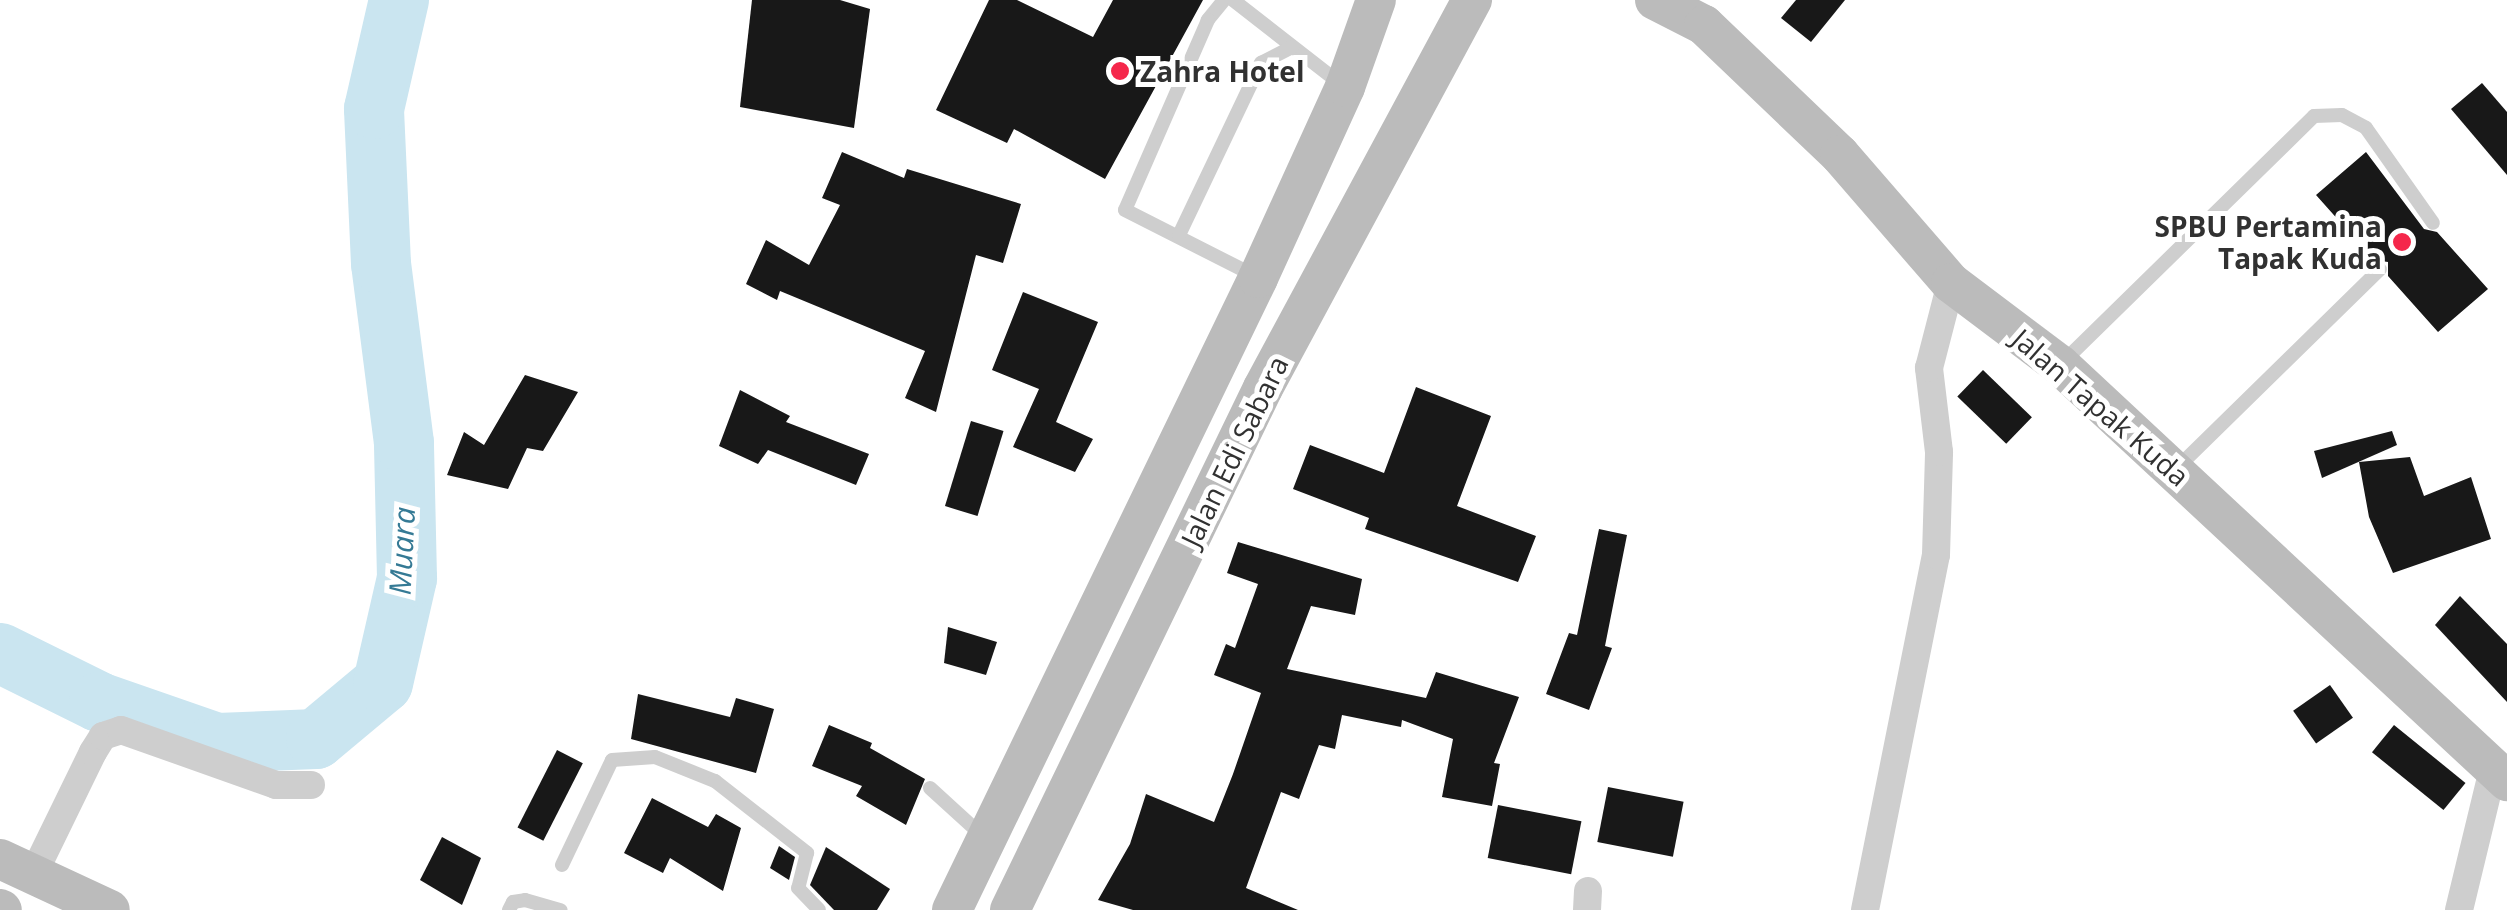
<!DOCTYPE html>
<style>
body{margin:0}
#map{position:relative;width:2507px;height:910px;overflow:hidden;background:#fff;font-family:"Open Sans",sans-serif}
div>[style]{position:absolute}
.river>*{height:60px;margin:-30px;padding:0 30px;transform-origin:30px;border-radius:30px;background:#cae5f0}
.building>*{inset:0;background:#181818;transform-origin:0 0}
.lane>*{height:14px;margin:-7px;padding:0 7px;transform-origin:7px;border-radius:7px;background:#cecece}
.street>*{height:28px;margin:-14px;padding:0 14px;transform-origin:14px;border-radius:14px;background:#cecece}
.secondary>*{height:40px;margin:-20px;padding:0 20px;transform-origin:20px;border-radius:20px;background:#bbb}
.dots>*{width:28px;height:28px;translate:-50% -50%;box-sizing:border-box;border:5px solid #fff;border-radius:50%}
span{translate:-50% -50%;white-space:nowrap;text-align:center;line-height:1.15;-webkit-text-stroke:10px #fff;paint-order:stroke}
.poi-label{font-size:28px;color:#313131;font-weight:700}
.left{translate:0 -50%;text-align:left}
.right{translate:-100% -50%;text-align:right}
.street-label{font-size:28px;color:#313131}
.water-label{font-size:30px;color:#357a95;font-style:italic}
</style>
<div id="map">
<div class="river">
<i style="left:0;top:653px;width:110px;rotate:26.3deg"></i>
<i style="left:99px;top:702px;width:125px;rotate:19.2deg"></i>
<i style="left:217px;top:743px;width:99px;rotate:-2.3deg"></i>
<i style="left:316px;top:739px;width:87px;rotate:-39.9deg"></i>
<i style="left:383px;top:683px;width:108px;rotate:-77.1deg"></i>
<i style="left:407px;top:578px;width:135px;rotate:-91.3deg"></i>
<i style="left:404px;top:443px;width:180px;rotate:-97.3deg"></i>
<i style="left:381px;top:264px;width:155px;rotate:-92.6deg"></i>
<i style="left:374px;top:109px;width:112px;rotate:-77.1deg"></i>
</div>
<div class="building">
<i style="clip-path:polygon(752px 0,840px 0,870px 9px,854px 128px,740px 107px)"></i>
<i style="clip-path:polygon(989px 0,1017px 0,1093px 37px,1113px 0,1203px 0,1105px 179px,1014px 129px,1007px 143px,936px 110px)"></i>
<i style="clip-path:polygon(1796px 0,1845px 0,1811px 42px,1781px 18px)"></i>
<i style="clip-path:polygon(2482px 83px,2507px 112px,2507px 175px,2451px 109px)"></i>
<i style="clip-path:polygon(842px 152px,904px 178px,907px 169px,1021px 204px,1003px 263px,976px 255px,936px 412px,905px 398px,925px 351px,780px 291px,777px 300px,746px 284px,766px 240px,809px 265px,840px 205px,822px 198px)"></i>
<i style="clip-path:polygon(2366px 152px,2424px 229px,2437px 232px,2488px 289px,2438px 332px,2388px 276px,2388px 262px,2374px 260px,2316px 195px)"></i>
<i style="clip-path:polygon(1023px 292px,1098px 322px,1056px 422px,1093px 439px,1075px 472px,1013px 447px,1039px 389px,992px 370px)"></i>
<i style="left:1983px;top:370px;width:68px;height:37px;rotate:44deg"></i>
<i style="clip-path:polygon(525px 375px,578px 392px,543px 451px,527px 448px,508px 489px,447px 475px,464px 432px,484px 445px)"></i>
<i style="clip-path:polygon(1416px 387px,1491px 416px,1457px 506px,1536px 536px,1518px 582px,1365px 529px,1369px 518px,1293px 489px,1310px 445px,1384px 473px)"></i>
<i style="clip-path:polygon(740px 390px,790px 416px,786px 422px,869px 454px,856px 485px,768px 450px,758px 464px,719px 446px)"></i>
<i style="left:971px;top:421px;width:34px;height:89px;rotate:17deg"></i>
<i style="clip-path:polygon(2392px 431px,2397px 445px,2322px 478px,2314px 451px)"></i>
<i style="clip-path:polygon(2410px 457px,2424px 496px,2471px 477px,2491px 539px,2393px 573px,2369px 517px,2359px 462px)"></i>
<i style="clip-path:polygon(1599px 529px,1627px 535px,1605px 646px,1612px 648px,1589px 710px,1546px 694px,1569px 633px,1577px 635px)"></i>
<i style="clip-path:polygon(1238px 542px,1362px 579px,1355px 615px,1311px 606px,1287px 669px,1426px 698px,1436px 672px,1519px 697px,1494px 763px,1500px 764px,1492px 806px,1442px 797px,1453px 739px,1402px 720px,1401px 727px,1342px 715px,1335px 749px,1319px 745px,1299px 799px,1281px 792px,1246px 888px,1298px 910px,1133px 910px,1098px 900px,1130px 844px,1146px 794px,1214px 822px,1233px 774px,1261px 693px,1214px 675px,1226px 644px,1235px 648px,1258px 584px,1227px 573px)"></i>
<i style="clip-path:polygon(2460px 596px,2507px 644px,2507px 702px,2435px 625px)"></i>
<i style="clip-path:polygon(948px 627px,997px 642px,986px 675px,944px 663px)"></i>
<i style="left:2330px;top:685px;width:40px;height:45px;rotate:55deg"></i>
<i style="clip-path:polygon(638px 694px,730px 717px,736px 698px,774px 709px,756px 773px,631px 739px)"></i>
<i style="clip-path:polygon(829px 725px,872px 743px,870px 748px,925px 779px,906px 825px,856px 796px,862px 786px,812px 766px)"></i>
<i style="left:2394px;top:725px;width:92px;height:35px;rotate:39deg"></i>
<i style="left:557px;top:750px;width:29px;height:87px;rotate:27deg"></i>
<i style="left:1608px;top:787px;width:77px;height:56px;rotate:11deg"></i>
<i style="clip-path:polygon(652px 798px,708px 827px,716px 814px,741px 828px,723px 891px,670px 858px,663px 873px,624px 853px)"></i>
<i style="left:1498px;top:805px;width:85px;height:54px;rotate:11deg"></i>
<i style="clip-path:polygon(442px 837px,481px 858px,462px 905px,420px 880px)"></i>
<i style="clip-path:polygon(779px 846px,795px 857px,789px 880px,770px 868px)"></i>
<i style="clip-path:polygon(826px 847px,890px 889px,877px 910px,834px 910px,810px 885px)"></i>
</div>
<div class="lane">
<i style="left:1224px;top:0;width:26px;rotate:129deg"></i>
<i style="left:1208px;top:20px;width:207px;rotate:113.6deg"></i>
<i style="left:1125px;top:210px;width:146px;rotate:26.9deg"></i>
<i style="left:1233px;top:0;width:137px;rotate:37.9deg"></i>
<i style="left:1179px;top:235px;width:191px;rotate:-64.5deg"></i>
<i style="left:1261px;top:63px;width:35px;rotate:-27deg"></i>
<i style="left:2064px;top:361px;width:350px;rotate:-44.4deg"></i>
<i style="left:2314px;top:116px;width:28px;rotate:-2deg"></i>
<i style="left:2342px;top:115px;width:27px;rotate:28deg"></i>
<i style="left:2366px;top:128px;width:116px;rotate:54.8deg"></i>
<i style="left:2177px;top:468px;width:284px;rotate:-44.4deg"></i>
<i style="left:930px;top:788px;width:74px;rotate:42.3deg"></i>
<i style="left:562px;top:865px;width:116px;rotate:-64.5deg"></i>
<i style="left:612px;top:760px;width:43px;rotate:-4deg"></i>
<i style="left:655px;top:757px;width:65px;rotate:21.8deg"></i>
<i style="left:715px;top:781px;width:117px;rotate:38deg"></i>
<i style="left:807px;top:853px;width:36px;rotate:104deg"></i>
<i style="left:798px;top:888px;width:30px;rotate:46deg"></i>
<i style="left:509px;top:910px;width:9px;rotate:-63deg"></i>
<i style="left:513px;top:902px;width:12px;rotate:-9deg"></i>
<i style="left:525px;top:900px;width:37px;rotate:16deg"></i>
</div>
<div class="street">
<i style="left:33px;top:875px;width:137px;rotate:-64deg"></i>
<i style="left:93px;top:752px;width:19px;rotate:-58deg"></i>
<i style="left:103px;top:736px;width:19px;rotate:-18deg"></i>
<i style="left:121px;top:730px;width:164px;rotate:19.5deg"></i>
<i style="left:276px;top:785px;width:35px"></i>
<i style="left:1587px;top:910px;width:19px;rotate:-87deg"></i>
<i style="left:1865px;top:910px;width:362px;rotate:-78.7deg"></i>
<i style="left:1936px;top:555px;width:103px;rotate:-88.3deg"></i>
<i style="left:1939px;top:452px;width:85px;rotate:-96.8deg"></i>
<i style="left:1929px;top:368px;width:88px;rotate:-75.5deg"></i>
<i style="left:2459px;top:910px;width:145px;rotate:-76.4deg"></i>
</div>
<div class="secondary">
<i style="left:1655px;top:0;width:55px;rotate:27deg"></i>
<i style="left:1704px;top:25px;width:188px;rotate:43.7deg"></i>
<i style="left:1840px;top:155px;width:169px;rotate:49.1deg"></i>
<i style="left:1951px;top:283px;width:136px;rotate:37deg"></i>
<i style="left:2060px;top:365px;width:611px;rotate:42.94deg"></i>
<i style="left:0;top:859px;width:121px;rotate:24.9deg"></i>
<i style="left:0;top:909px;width:2px;rotate:27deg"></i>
<i style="left:952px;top:910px;width:702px;rotate:-64.16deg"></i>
<i style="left:1258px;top:278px;width:210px;rotate:-65.5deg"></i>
<i style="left:1345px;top:87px;width:92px;rotate:-70.4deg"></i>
<i style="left:1010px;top:910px;width:580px;rotate:-64.14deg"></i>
<i style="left:1263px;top:388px;width:441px;rotate:-61.7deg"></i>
</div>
<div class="dots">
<i style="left:1120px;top:71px;background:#f5274b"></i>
<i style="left:2402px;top:242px;background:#f5274b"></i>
</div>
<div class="poi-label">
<span class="left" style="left:1140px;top:71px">Zahra Hotel</span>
<span class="right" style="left:2382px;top:242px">SPBU Pertamina<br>Tapak Kuda</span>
</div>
<div class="street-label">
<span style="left:2101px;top:407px;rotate:41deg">Jalan Tapak Kuda</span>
<span style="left:1234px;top:451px;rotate:-64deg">Jalan Edi Sabara</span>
</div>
<div class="water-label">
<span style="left:402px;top:551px;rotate:-87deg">Muara</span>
</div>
</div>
